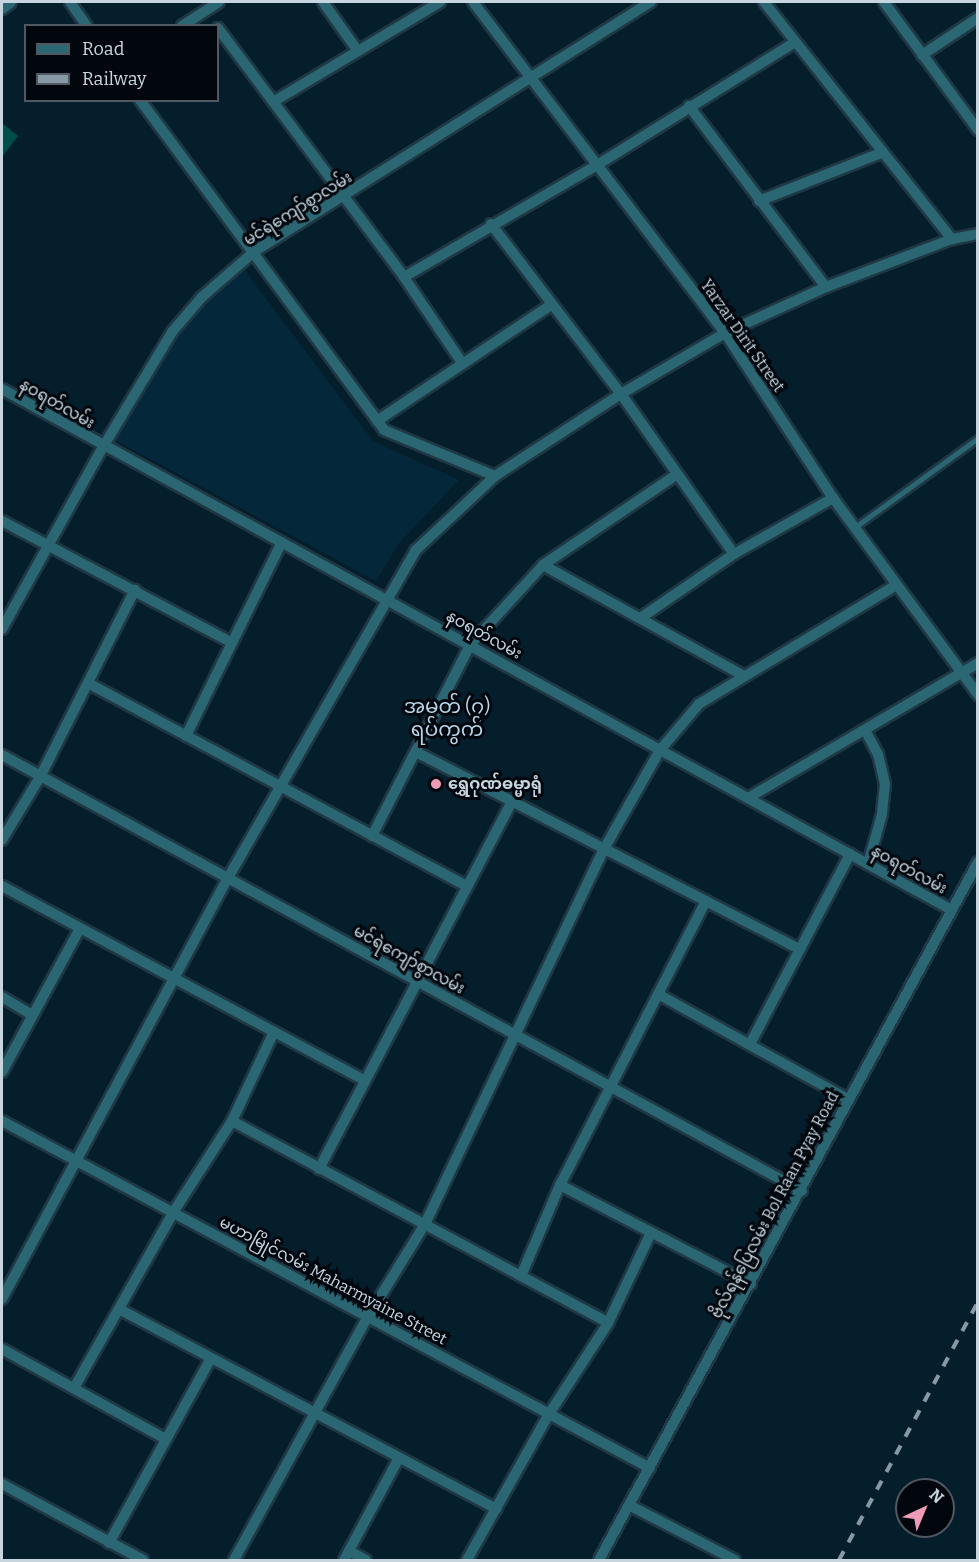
<!DOCTYPE html>
<meta charset="utf-8">
<style>
body{margin:0}
#map{position:relative;width:979px;height:1562px;overflow:hidden;background:#051e2c;font-family:Bitter,"Noto Sans Myanmar",serif}
div>[style]{position:absolute}
.built>*{inset:0;background:#042739}
.water>*{inset:0;background:#004e49}
.roads{filter:drop-shadow(2px 0 #203845) drop-shadow(-2px 0 #203845) drop-shadow(0 2px #203845) drop-shadow(0 -2px #203845)}
.service>*{height:5px;margin:-2.5px;padding:0 2.5px;transform-origin:2.5px;border-radius:2.5px;background:#2a6772}
.minor>*{height:10px;margin:-5px;padding:0 5px;transform-origin:5px;border-radius:5px;background:#2a6772}
.tertiary>*{height:12px;margin:-6px;padding:0 6px;transform-origin:6px;border-radius:6px;background:#2a6772}
.rail>*{height:4px;margin-top:-2px;transform-origin:0;background:repeating-linear-gradient(90deg,#8799a4 0 10px,transparent 0 20px)}
.dots>*{width:16px;height:16px;translate:-50% -50%;box-sizing:border-box;border:3px solid #01070d;border-radius:50%}
span{translate:-50% -50%;white-space:nowrap;text-align:center;line-height:1.15;-webkit-text-stroke:6px #01070d;paint-order:stroke}
.street-label{font-size:16px;color:#c6d5de}
.poi-label{font-size:16px;color:#c6d5de;font-weight:700}
.left{translate:0 -50%;text-align:left}
.quarter-label{font-size:20px;color:#b8d6e9}
.frame{position:absolute;inset:0;border:3px solid #c6d5de;pointer-events:none}
.legend{position:absolute;left:24px;top:24px;width:195px;height:78px;box-sizing:border-box;background:#01070d;border:2px solid #505961;margin:0;padding:8px 10px;list-style:none;font-size:18px;color:#c6d5de}
.legend li{display:flex;align-items:center;gap:12px;height:30px}
.legend b{width:30px;border:2px solid #505961}
.north{position:absolute;left:895px;top:1478px;width:60px;height:60px;box-sizing:border-box;background:#01070d;border:2px solid #505961;border-radius:50%;rotate:44deg;font-size:16px;font-weight:700;line-height:24px;text-align:center;color:#c6d5de}
.north::after{content:'';display:block;margin:auto;width:21px;height:27px;background:#ef9ab7;clip-path:polygon(50% 0,100% 100%,50% 72%,0 100%)}
</style>
<div id="map">
<div class="built">
<i style="clip-path:polygon(240px 264px,373px 441px,459px 480px,399px 543px,376px 581px,111px 438px,174px 329px)"></i>
</div>
<div class="water">
<i style="clip-path:polygon(2px 123px,18px 136px,2px 157px)"></i>
</div>
<div class="roads">
<div class="service">
<i style="left:855px;top:527px;width:152px;rotate:-35.9deg"></i>
</div>
<div class="minor">
<i style="left:70px;top:2px;width:29px;rotate:55deg"></i>
<i style="left:323px;top:2px;width:60px;rotate:54.5deg"></i>
<i style="left:473px;top:2px;width:416px;rotate:52.7deg"></i>
<i style="left:725px;top:333px;width:197px;rotate:56.8deg"></i>
<i style="left:833px;top:498px;width:245px;rotate:53.6deg"></i>
<i style="left:764px;top:2px;width:303px;rotate:51.6deg"></i>
<i style="left:884px;top:2px;width:159px;rotate:53.7deg"></i>
<i style="left:182px;top:26px;width:44px;rotate:-33deg"></i>
<i style="left:218px;top:28px;width:311px;rotate:53.2deg"></i>
<i style="left:404px;top:277px;width:105px;rotate:55.9deg"></i>
<i style="left:922px;top:55px;width:67px;rotate:-33.5deg"></i>
<i style="left:140px;top:100px;width:410px;rotate:53.5deg"></i>
<i style="left:384px;top:430px;width:120px;rotate:22.5deg"></i>
<i style="left:273px;top:102px;width:195px;rotate:-30.9deg"></i>
<i style="left:689px;top:106px;width:227px;rotate:52.9deg"></i>
<i style="left:759px;top:201px;width:131px;rotate:-21.5deg"></i>
<i style="left:491px;top:224px;width:214px;rotate:52.6deg"></i>
<i style="left:621px;top:394px;width:196px;rotate:54.8deg"></i>
<i style="left:404px;top:277px;width:223px;rotate:-30.1deg"></i>
<i style="left:597px;top:165px;width:233px;rotate:-31.8deg"></i>
<i style="left:2px;top:389px;width:1081px;rotate:28.75deg"></i>
<i style="left:377px;top:421px;width:209px;rotate:-33.7deg"></i>
<i style="left:2px;top:521px;width:260px;rotate:27.9deg"></i>
<i style="left:543px;top:565px;width:230px;rotate:28.9deg"></i>
<i style="left:642px;top:617px;width:112px;rotate:-34.4deg"></i>
<i style="left:734px;top:554px;width:114px;rotate:-29.5deg"></i>
<i style="left:2px;top:629px;width:208px;rotate:-61deg"></i>
<i style="left:103px;top:447px;width:134px;rotate:-59deg"></i>
<i style="left:172px;top:332px;width:46px;rotate:-49.4deg"></i>
<i style="left:202px;top:297px;width:70px;rotate:-41deg"></i>
<i style="left:255px;top:251px;width:468px;rotate:-32.2deg"></i>
<i style="left:88px;top:683px;width:429px;rotate:28.2deg"></i>
<i style="left:865px;top:730px;width:27px;rotate:62deg"></i>
<i style="left:878px;top:754px;width:31px;rotate:77deg"></i>
<i style="left:885px;top:784px;width:30px;rotate:96deg"></i>
<i style="left:882px;top:814px;width:52px;rotate:105.6deg"></i>
<i style="left:186px;top:736px;width:216px;rotate:-63.7deg"></i>
<i style="left:416px;top:752px;width:432px;rotate:27.2deg"></i>
<i style="left:2px;top:755px;width:911px;rotate:28.59deg"></i>
<i style="left:748px;top:798px;width:267px;rotate:-30.4deg"></i>
<i style="left:372px;top:836px;width:215px;rotate:-62.8deg"></i>
<i style="left:470px;top:645px;width:108px;rotate:-47.6deg"></i>
<i style="left:543px;top:565px;width:161px;rotate:-34.1deg"></i>
<i style="left:2px;top:840px;width:74px;rotate:-58.9deg"></i>
<i style="left:40px;top:777px;width:210px;rotate:-63.1deg"></i>
<i style="left:2px;top:886px;width:412px;rotate:28.2deg"></i>
<i style="left:658px;top:994px;width:218px;rotate:29deg"></i>
<i style="left:2px;top:997px;width:35px;rotate:31deg"></i>
<i style="left:750px;top:1044px;width:215px;rotate:-62.2deg"></i>
<i style="left:2px;top:1072px;width:162px;rotate:-61.5deg"></i>
<i style="left:2px;top:1121px;width:735px;rotate:28.17deg"></i>
<i style="left:232px;top:1121px;width:427px;rotate:28.2deg"></i>
<i style="left:319px;top:1169px;width:415px;rotate:-62.3deg"></i>
<i style="left:560px;top:1185px;width:215px;rotate:27.4deg"></i>
<i style="left:521px;top:1276px;width:99px;rotate:-66.8deg"></i>
<i style="left:560px;top:1185px;width:319px;rotate:-62.8deg"></i>
<i style="left:2px;top:1299px;width:478px;rotate:-61.8deg"></i>
<i style="left:228px;top:878px;width:378px;rotate:-60.2deg"></i>
<i style="left:416px;top:550px;width:108px;rotate:-43.1deg"></i>
<i style="left:495px;top:476px;width:150px;rotate:-33.1deg"></i>
<i style="left:621px;top:394px;width:121px;rotate:-30.4deg"></i>
<i style="left:725px;top:333px;width:111px;rotate:-24.5deg"></i>
<i style="left:826px;top:287px;width:135px;rotate:-20.9deg"></i>
<i style="left:952px;top:239px;width:26px;rotate:-11deg"></i>
<i style="left:119px;top:1309px;width:427px;rotate:27.9deg"></i>
<i style="left:2px;top:1349px;width:187px;rotate:28.8deg"></i>
<i style="left:74px;top:1388px;width:203px;rotate:-60.5deg"></i>
<i style="left:174px;top:1211px;width:107px;rotate:-57.2deg"></i>
<i style="left:232px;top:1121px;width:96px;rotate:-64.8deg"></i>
<i style="left:2px;top:1484px;width:160px;rotate:28.3deg"></i>
<i style="left:629px;top:1505px;width:119px;rotate:27.4deg"></i>
<i style="left:109px;top:1543px;width:209px;rotate:-61.1deg"></i>
<i style="left:349px;top:1551px;width:19px;rotate:28deg"></i>
<i style="left:234px;top:1560px;width:276px;rotate:-61.2deg"></i>
<i style="left:367px;top:1318px;width:110px;rotate:-58.3deg"></i>
<i style="left:425px;top:1224px;width:416px;rotate:-64.5deg"></i>
<i style="left:604px;top:849px;width:114px;rotate:-60.5deg"></i>
<i style="left:660px;top:750px;width:60px;rotate:-49.7deg"></i>
<i style="left:699px;top:704px;width:230px;rotate:-31.1deg"></i>
<i style="left:344px;top:1560px;width:116px;rotate:-61.7deg"></i>
<i style="left:467px;top:1560px;width:167px;rotate:-60.7deg"></i>
<i style="left:549px;top:1414px;width:108px;rotate:-57deg"></i>
<i style="left:608px;top:1323px;width:100px;rotate:-64.5deg"></i>
<i style="left:599px;top:1560px;width:794px;rotate:-61.5deg"></i>
</div>
<div class="tertiary">
<i style="left:2px;top:8px;width:10px;rotate:-37deg"></i>
</div>
</div>
<div class="rail">
<i style="left:839px;top:1560px;width:293px;rotate:-61.7deg"></i>
</div>
<div class="dots">
<i style="left:436px;top:784px;background:#ef9ab7"></i>
</div>
<div class="street-label">
<span style="left:298px;top:209px;rotate:-32deg">မင်ရဲကျော်စွာလမ်း</span>
<span style="left:742px;top:336px;rotate:55deg">Yarzar Dirit Street</span>
<span style="left:57px;top:404px;rotate:30deg">နဝရတ်လမ်း</span>
<span style="left:484px;top:635px;rotate:29deg">နဝရတ်လမ်း</span>
<span style="left:909px;top:870px;rotate:29deg">နဝရတ်လမ်း</span>
<span style="left:409px;top:960px;rotate:29deg">မင်ရဲကျော်စွာလမ်း</span>
<span style="left:775px;top:1205px;rotate:-62deg">ဗိုလ်ရန်ပြေလမ်း Bol Raan Pyay Road</span>
<span style="left:333px;top:1281px;rotate:28deg">မဟာမြိုင်လမ်း Maharmyaine Street</span>
</div>
<div class="poi-label">
<span class="left" style="left:448px;top:784px">ရွှေဂုဏ်ဓမ္မာရုံ</span>
</div>
<div class="quarter-label">
<span style="left:447px;top:718px">အမှတ် (၇)<br>ရပ်ကွက်</span>
</div>
<div class="frame"></div>
<ul class="legend">
<li><b style="height:8px;background:#2a6772"></b>Road</li>
<li><b style="height:8px;background:#8799a4"></b>Railway</li>
</ul>
<div class="north">N</div>
</div>
